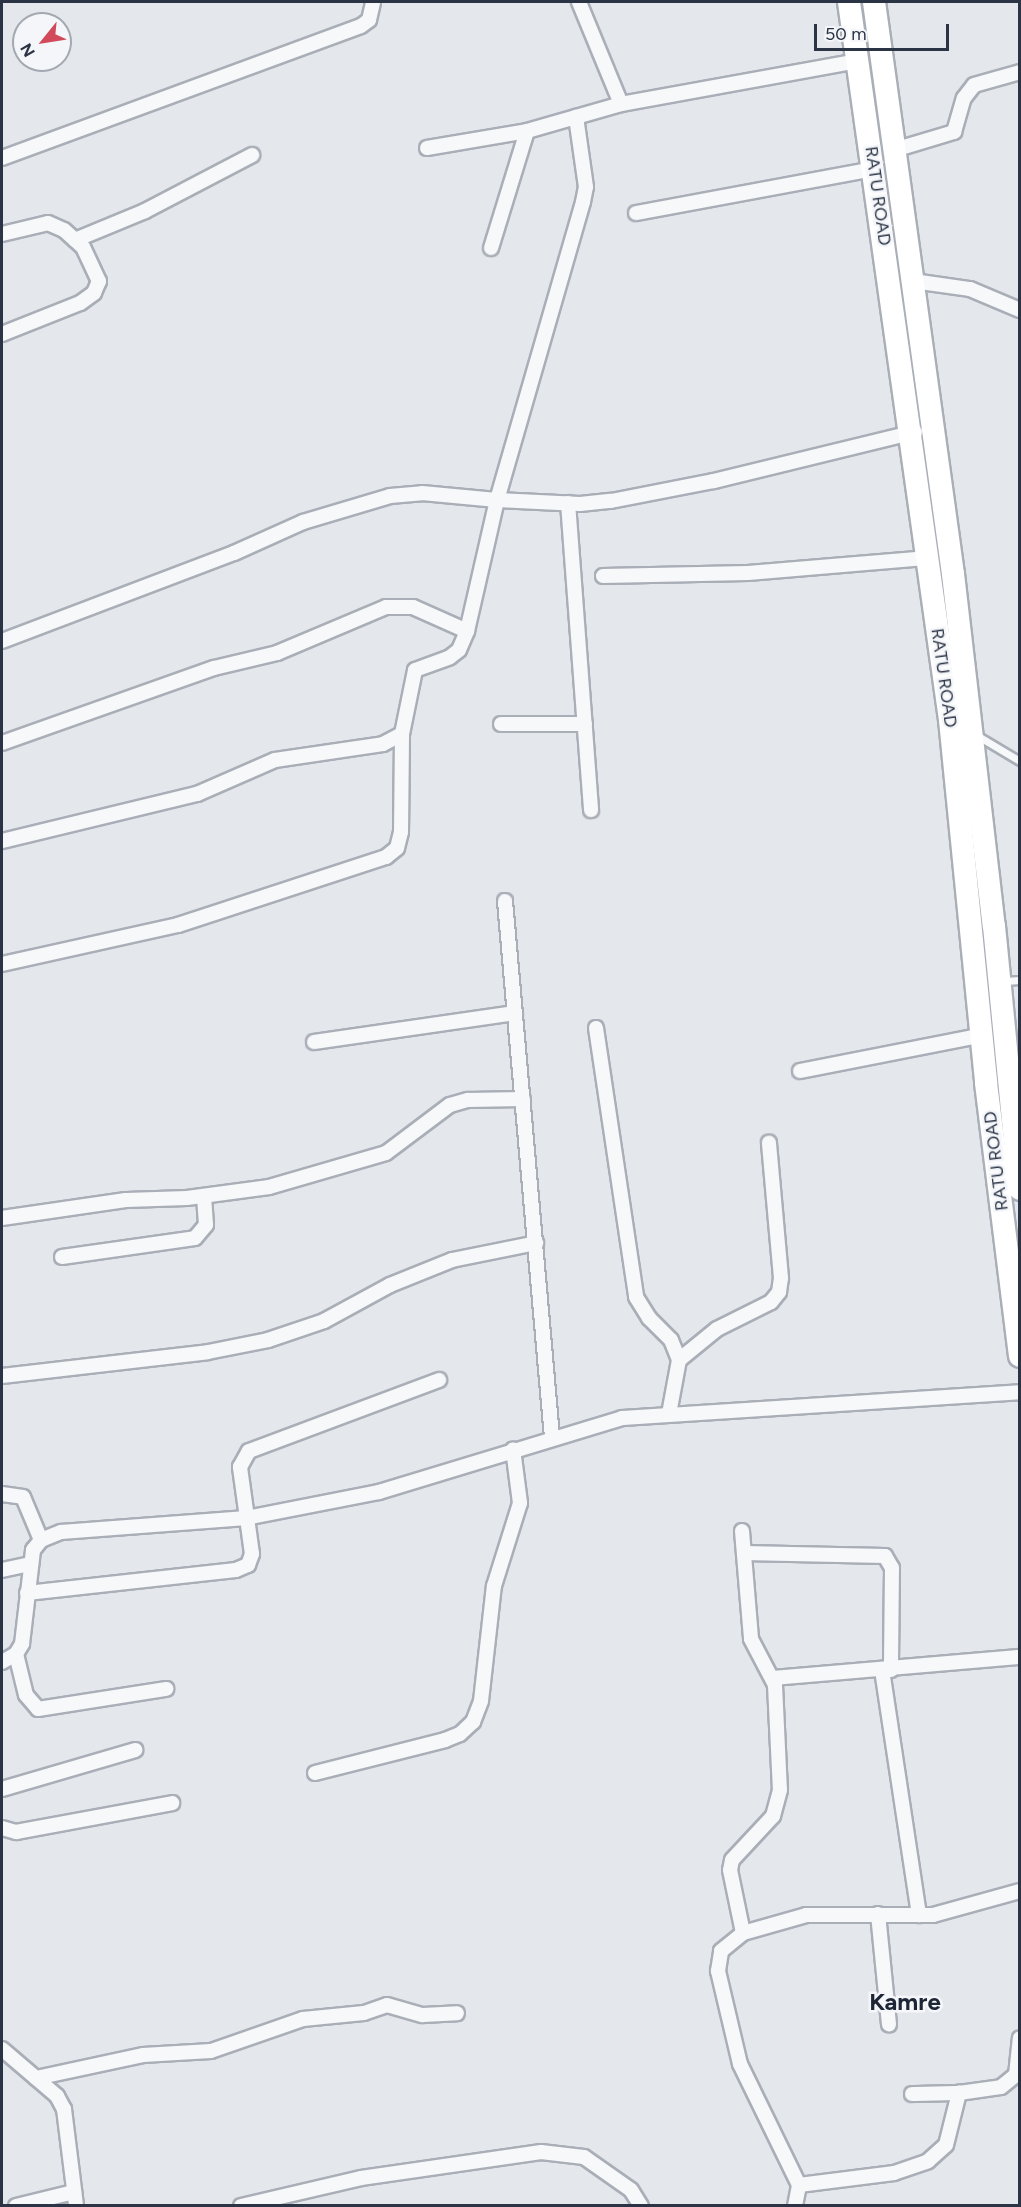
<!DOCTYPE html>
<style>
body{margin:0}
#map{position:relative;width:1021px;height:2207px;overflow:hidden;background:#e4e7ec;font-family:Figtree,sans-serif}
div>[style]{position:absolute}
.roads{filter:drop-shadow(2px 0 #a9aeb7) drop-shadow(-2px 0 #a9aeb7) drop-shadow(0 2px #a9aeb7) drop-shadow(0 -2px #a9aeb7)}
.lane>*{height:7px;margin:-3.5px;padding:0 3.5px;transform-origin:3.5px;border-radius:3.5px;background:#f7f8fa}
.street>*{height:14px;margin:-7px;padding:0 7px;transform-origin:7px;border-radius:7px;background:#f7f8fa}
.primary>*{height:22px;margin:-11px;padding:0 11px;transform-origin:11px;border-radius:11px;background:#fff}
span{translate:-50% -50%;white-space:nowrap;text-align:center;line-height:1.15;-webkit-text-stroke:5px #f4f6f9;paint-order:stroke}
.street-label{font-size:18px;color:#2b3445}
.district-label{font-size:24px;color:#1d2536;font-weight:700}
.frame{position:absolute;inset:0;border:3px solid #2b3445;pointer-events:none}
.north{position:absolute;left:12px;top:12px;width:60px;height:60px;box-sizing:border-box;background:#f4f6f9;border:2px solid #a4a8b1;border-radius:50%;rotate:240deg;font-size:16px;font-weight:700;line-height:24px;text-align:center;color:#2b3445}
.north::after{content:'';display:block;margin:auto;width:21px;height:27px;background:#d1495b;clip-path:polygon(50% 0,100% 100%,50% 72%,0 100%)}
.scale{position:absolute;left:814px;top:24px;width:135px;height:27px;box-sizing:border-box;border:3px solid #2b3445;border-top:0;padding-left:8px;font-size:18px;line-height:21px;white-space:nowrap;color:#2b3445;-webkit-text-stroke:4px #f4f6f9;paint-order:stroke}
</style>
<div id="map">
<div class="roads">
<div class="lane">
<i style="left:978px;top:736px;width:49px;rotate:30.8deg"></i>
<i style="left:1004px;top:981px;width:16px;rotate:-4deg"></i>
</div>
<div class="street">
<i style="left:579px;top:2px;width:110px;rotate:67.6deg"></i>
<i style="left:427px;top:148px;width:101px;rotate:-9.6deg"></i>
<i style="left:527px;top:131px;width:98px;rotate:-16deg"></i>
<i style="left:621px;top:104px;width:240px;rotate:-10.3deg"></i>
<i style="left:894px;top:150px;width:63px;rotate:-16.7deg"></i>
<i style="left:954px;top:132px;width:35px;rotate:-74deg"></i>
<i style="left:964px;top:98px;width:16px;rotate:-52deg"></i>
<i style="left:974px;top:85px;width:48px;rotate:-15.8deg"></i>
<i style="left:2px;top:158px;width:382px;rotate:-20.2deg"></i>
<i style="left:361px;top:26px;width:10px;rotate:-37deg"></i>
<i style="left:369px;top:20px;width:18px;rotate:-77deg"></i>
<i style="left:636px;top:213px;width:242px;rotate:-10.5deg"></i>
<i style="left:2px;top:234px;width:47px;rotate:-13.4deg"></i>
<i style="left:48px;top:223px;width:17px;rotate:24deg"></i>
<i style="left:64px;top:230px;width:25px;rotate:42deg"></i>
<i style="left:83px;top:247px;width:38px;rotate:65deg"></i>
<i style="left:99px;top:281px;width:13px;rotate:113deg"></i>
<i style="left:94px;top:293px;width:17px;rotate:144deg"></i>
<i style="left:80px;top:303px;width:84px;rotate:158.3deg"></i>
<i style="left:75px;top:240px;width:76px;rotate:-22.5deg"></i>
<i style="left:145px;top:211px;width:121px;rotate:-27.6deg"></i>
<i style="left:491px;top:248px;width:122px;rotate:-72.9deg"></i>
<i style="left:913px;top:281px;width:58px;rotate:8deg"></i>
<i style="left:970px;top:289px;width:54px;rotate:22.8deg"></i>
<i style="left:568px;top:503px;width:308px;rotate:85.7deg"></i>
<i style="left:603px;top:576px;width:145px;rotate:-1.2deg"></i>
<i style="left:748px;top:573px;width:181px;rotate:-4.8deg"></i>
<i style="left:2px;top:641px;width:248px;rotate:-20.8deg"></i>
<i style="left:234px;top:553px;width:76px;rotate:-24.2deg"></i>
<i style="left:303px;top:522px;width:91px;rotate:-16.6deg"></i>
<i style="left:390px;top:496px;width:32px;rotate:-5deg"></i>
<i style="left:422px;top:493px;width:75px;rotate:5.3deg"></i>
<i style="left:497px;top:500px;width:83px;rotate:2.8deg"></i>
<i style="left:580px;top:504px;width:31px;rotate:-6deg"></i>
<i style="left:611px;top:501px;width:105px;rotate:-11deg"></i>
<i style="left:714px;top:481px;width:207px;rotate:-13.7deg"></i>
<i style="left:501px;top:724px;width:84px"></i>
<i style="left:2px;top:743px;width:225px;rotate:-19.5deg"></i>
<i style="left:214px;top:668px;width:65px;rotate:-13.4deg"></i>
<i style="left:277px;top:653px;width:118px;rotate:-22.9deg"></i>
<i style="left:386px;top:607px;width:27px"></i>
<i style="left:413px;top:607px;width:59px;rotate:24deg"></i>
<i style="left:2px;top:841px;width:201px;rotate:-13.6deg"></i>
<i style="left:197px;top:794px;width:85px;rotate:-23.6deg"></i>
<i style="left:275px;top:760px;width:109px;rotate:-8.4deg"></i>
<i style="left:383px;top:744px;width:21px;rotate:-28deg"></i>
<i style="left:402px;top:734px;width:65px;rotate:-78.5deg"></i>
<i style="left:415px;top:670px;width:37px;rotate:-20deg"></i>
<i style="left:450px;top:657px;width:11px;rotate:-38deg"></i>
<i style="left:459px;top:650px;width:21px;rotate:-67deg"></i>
<i style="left:467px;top:631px;width:134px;rotate:-77.1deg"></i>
<i style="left:497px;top:500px;width:310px;rotate:-73.9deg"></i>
<i style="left:583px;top:202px;width:15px;rotate:-79deg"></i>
<i style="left:586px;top:187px;width:71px;rotate:-98.1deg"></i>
<i style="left:505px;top:901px;width:538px;rotate:84.99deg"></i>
<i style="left:2px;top:964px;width:180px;rotate:-12.5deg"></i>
<i style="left:178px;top:925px;width:219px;rotate:-18.1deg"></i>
<i style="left:386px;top:857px;width:14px;rotate:-39deg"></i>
<i style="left:397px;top:848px;width:16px;rotate:-76deg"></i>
<i style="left:401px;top:832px;width:98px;rotate:-89.4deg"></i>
<i style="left:596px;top:1028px;width:272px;rotate:81.5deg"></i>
<i style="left:636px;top:1297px;width:25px;rotate:58deg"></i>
<i style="left:649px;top:1318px;width:31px;rotate:45deg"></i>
<i style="left:671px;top:1340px;width:22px;rotate:68deg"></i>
<i style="left:679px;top:1360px;width:55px;rotate:100.5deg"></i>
<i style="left:314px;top:1042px;width:203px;rotate:-8.2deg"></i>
<i style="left:800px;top:1071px;width:187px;rotate:-11.1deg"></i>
<i style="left:2px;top:1218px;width:125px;rotate:-8.3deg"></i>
<i style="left:126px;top:1200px;width:61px;rotate:-1.9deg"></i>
<i style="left:187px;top:1198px;width:83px;rotate:-7.6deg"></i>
<i style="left:269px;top:1187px;width:122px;rotate:-16.2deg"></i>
<i style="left:386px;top:1153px;width:80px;rotate:-36.9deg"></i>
<i style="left:450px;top:1105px;width:19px;rotate:-16deg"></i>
<i style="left:468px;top:1100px;width:55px;rotate:-1deg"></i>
<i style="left:62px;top:1257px;width:134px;rotate:-8.1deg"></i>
<i style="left:195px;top:1238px;width:17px;rotate:-50deg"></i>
<i style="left:206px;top:1225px;width:29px;rotate:-94deg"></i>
<i style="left:679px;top:1360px;width:49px;rotate:-39.2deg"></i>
<i style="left:717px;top:1329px;width:60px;rotate:-26.6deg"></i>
<i style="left:771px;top:1302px;width:13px;rotate:-51deg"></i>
<i style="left:779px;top:1292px;width:14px;rotate:-82deg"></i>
<i style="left:781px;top:1278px;width:136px;rotate:-95.1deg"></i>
<i style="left:2px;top:1376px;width:207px;rotate:-6.6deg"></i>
<i style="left:208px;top:1352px;width:61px;rotate:-11.3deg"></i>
<i style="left:268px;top:1340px;width:59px;rotate:-18.7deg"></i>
<i style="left:324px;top:1321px;width:75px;rotate:-28.6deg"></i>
<i style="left:390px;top:1285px;width:67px;rotate:-22deg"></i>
<i style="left:452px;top:1260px;width:86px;rotate:-11.4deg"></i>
<i style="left:2px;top:1494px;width:21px;rotate:8deg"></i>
<i style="left:23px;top:1497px;width:47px;rotate:67.3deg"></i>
<i style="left:742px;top:1531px;width:108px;rotate:85.2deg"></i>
<i style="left:751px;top:1639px;width:52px;rotate:62.4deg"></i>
<i style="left:775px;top:1685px;width:105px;rotate:87.3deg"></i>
<i style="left:780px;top:1790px;width:27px;rotate:105deg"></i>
<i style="left:773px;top:1816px;width:60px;rotate:133deg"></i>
<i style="left:732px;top:1860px;width:10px;rotate:101deg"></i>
<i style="left:730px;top:1870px;width:64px;rotate:78.3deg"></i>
<i style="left:744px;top:1553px;width:141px;rotate:1.2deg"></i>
<i style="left:885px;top:1556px;width:14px;rotate:60deg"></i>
<i style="left:892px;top:1568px;width:102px;rotate:90.6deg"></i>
<i style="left:2px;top:1570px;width:30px;rotate:-12deg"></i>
<i style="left:27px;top:1593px;width:210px;rotate:-6.3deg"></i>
<i style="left:236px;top:1570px;width:13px;rotate:-23deg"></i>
<i style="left:248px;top:1565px;width:12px;rotate:-70deg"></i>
<i style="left:252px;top:1554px;width:88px;rotate:-97.9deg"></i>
<i style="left:240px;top:1467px;width:18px;rotate:-61deg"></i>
<i style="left:249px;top:1451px;width:203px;rotate:-20.5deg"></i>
<i style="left:16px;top:1654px;width:42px;rotate:76.3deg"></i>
<i style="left:26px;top:1695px;width:18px;rotate:49deg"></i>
<i style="left:38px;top:1709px;width:130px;rotate:-8.9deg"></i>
<i style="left:2px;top:1662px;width:16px;rotate:-30deg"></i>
<i style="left:16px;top:1654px;width:12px;rotate:-59deg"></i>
<i style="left:22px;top:1644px;width:95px;rotate:-83.3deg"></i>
<i style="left:33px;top:1550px;width:13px;rotate:-51deg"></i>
<i style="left:41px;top:1540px;width:22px;rotate:-22deg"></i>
<i style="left:61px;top:1532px;width:186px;rotate:-4.3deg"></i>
<i style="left:246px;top:1518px;width:136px;rotate:-11.1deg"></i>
<i style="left:379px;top:1492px;width:254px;rotate:-16.9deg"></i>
<i style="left:622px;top:1418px;width:399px;rotate:-3.7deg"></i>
<i style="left:882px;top:1670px;width:248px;rotate:81.4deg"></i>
<i style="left:774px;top:1678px;width:247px;rotate:-4.9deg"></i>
<i style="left:315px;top:1773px;width:134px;rotate:-14.2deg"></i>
<i style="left:445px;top:1740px;width:16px;rotate:-22deg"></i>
<i style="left:460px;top:1734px;width:18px;rotate:-43deg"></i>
<i style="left:473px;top:1722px;width:22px;rotate:-69deg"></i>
<i style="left:481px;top:1701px;width:116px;rotate:-83.6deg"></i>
<i style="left:494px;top:1586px;width:87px;rotate:-72.6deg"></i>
<i style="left:520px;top:1503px;width:54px;rotate:-97.4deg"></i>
<i style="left:2px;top:1789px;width:139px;rotate:-16.3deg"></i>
<i style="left:2px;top:1828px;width:15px;rotate:16deg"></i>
<i style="left:16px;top:1832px;width:159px;rotate:-10.5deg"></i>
<i style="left:878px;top:1914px;width:111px;rotate:84.3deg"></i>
<i style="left:2px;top:2049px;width:72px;rotate:40.5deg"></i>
<i style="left:57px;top:2096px;width:15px;rotate:62deg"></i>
<i style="left:64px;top:2109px;width:98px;rotate:82.9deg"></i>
<i style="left:36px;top:2078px;width:109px;rotate:-12.1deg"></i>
<i style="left:143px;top:2055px;width:68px;rotate:-3.4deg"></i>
<i style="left:211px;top:2051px;width:97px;rotate:-19.2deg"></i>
<i style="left:303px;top:2019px;width:61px;rotate:-5.6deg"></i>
<i style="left:364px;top:2013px;width:24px;rotate:-19deg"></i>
<i style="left:387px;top:2005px;width:37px;rotate:16deg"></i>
<i style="left:423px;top:2015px;width:34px;rotate:-3deg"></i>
<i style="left:912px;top:2094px;width:47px;rotate:-1.2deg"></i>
<i style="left:799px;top:2185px;width:96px;rotate:-7.2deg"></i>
<i style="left:894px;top:2173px;width:36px;rotate:-19deg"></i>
<i style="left:928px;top:2161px;width:24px;rotate:-42deg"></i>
<i style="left:946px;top:2145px;width:54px;rotate:-76deg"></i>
<i style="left:959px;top:2093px;width:42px;rotate:-8.1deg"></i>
<i style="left:1001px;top:2087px;width:19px;rotate:-39deg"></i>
<i style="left:1016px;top:2075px;width:37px;rotate:-84deg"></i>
<i style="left:16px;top:2206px;width:60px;rotate:-13.6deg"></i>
<i style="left:241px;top:2206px;width:123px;rotate:-13.1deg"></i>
<i style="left:361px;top:2178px;width:182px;rotate:-8.2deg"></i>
<i style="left:541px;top:2152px;width:43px;rotate:6.6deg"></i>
<i style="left:584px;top:2157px;width:57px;rotate:35.1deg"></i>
<i style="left:631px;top:2190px;width:19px;rotate:58deg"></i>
<i style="left:795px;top:2206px;width:21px;rotate:-79deg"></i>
<i style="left:799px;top:2185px;width:135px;rotate:-116deg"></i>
<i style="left:740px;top:2064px;width:96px;rotate:-103.3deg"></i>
<i style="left:718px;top:1971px;width:20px;rotate:-81deg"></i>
<i style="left:721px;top:1951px;width:28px;rotate:-39deg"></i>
<i style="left:743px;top:1933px;width:66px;rotate:-15.9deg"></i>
<i style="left:806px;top:1915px;width:127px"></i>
<i style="left:933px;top:1915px;width:90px;rotate:-15.4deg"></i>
</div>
<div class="primary">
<i style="left:849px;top:2px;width:725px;rotate:81.99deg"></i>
<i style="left:950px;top:720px;width:365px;rotate:84.3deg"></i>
<i style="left:986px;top:1083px;width:275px;rotate:82.9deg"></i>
<i style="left:874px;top:2px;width:577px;rotate:82.14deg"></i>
<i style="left:953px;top:574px;width:354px;rotate:83.4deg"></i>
<i style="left:994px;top:926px;width:264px;rotate:84.4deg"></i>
</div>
</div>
<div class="street-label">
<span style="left:878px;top:196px;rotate:82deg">RATU ROAD</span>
<span style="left:944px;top:678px;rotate:82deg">RATU ROAD</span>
<span style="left:996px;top:1161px;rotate:-97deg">RATU ROAD</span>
</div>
<div class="district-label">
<span style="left:905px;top:2002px">Kamre</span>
</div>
<div class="frame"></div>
<div class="north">N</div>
<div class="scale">50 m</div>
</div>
